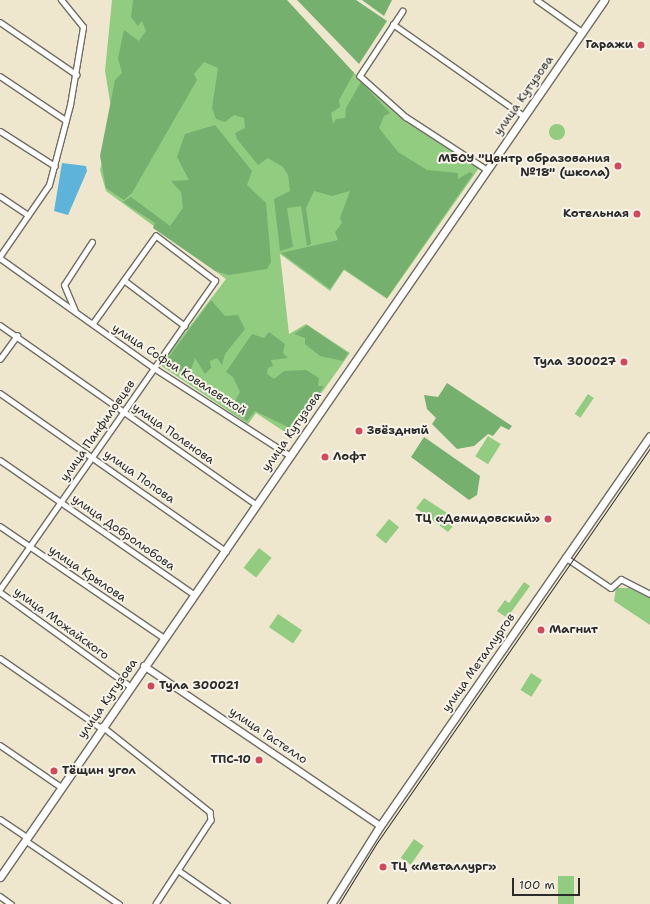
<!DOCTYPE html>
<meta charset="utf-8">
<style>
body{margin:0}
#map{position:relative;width:650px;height:904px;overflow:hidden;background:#efe7cd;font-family:"Shantell Sans",sans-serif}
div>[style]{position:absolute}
.green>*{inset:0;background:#92cc81;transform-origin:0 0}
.round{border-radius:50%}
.forest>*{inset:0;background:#75b06f}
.water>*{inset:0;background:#5db3d9}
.roads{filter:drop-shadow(1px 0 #706d64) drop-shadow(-1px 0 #706d64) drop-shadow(0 1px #706d64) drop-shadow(0 -1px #706d64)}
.minor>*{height:4.5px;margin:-2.25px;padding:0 2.25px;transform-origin:2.25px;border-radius:2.25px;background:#fff}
.tertiary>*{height:6px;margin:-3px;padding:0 3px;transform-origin:3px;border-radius:3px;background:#fff}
.secondary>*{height:7px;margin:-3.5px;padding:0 3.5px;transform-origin:3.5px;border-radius:3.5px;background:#fff}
.tram>*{height:1px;margin:-0.5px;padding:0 0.5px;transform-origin:0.5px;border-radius:0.5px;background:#2b2b2b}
.dots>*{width:11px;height:11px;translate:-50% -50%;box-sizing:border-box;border:2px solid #f7f3e8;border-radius:50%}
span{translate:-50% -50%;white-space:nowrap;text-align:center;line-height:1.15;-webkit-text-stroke:4px #f7f3e8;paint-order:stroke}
.poi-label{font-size:12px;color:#2b2b2b;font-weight:700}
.right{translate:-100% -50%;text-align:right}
.left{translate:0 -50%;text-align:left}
.street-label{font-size:12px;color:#2b2b2b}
.scale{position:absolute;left:512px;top:878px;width:68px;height:18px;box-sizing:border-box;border:2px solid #2b2b2b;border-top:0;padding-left:5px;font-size:12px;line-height:14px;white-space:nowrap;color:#2b2b2b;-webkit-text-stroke:3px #f7f3e8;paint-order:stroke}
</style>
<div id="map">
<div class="green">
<i style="clip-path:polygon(112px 0,286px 0,358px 77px,406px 120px,479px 168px,387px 299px,344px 270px,330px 291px,280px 254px,289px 334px,306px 324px,350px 353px,291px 436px,256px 413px,248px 424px,160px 365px,226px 279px,106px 191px,100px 170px,113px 120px,105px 71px)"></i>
<i class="round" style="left:549px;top:124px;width:16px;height:16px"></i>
<i style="left:588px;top:394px;width:7px;height:24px;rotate:34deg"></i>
<i style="left:488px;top:436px;width:15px;height:24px;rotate:32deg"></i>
<i style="clip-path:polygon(424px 498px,458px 520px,448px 532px,416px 508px)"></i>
<i style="left:389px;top:519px;width:13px;height:21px;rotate:39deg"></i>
<i style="left:259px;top:548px;width:16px;height:25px;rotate:38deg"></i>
<i style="clip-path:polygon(524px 582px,530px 586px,507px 618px,497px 611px,505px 600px,509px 603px)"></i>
<i style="clip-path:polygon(616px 588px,629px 588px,650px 598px,650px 625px,614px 601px)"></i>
<i style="left:278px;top:614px;width:29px;height:16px;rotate:34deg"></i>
<i style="left:531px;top:673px;width:13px;height:20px;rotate:32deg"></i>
<i style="left:414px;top:839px;width:12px;height:23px;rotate:35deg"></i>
<i style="left:558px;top:876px;width:16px;height:28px"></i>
</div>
<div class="forest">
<i style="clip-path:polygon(133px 0,287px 0,354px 73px,339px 100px,340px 107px,331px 113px,333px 124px,336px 119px,345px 118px,346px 108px,361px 82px,390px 113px,384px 116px,379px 128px,398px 152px,427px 170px,458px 173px,458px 179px,470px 172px,473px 174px,387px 298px,344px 269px,330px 289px,281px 253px,338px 240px,335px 232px,342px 223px,340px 218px,350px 191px,332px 196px,314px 191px,306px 208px,311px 244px,307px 246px,301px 206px,287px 208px,293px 247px,280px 251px,274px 199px,290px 191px,288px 175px,283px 167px,268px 158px,258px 165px,237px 139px,235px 133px,245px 128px,244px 118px,234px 115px,225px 122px,216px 119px,212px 108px,218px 68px,204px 62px,194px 74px,197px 80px,132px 193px,124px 200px,106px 188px,100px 156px,115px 80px,122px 73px,118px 58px,124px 30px,139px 41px,146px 31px,142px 21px,138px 26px,131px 17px)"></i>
<i style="clip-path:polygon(297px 0,356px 0,387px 21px,359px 64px)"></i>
<i style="clip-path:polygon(362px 0,392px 0,384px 16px)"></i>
<i style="clip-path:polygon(215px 125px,252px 171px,247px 185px,266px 203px,271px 262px,267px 269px,229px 275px,215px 271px,153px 228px,155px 223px,123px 202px,131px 197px,170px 226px,183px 208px,181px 192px,171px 181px,189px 180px,177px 157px,185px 134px)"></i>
<i style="clip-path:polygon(211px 300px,225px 316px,238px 315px,245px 329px,225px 354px,222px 365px,217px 358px,210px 361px,211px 368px,205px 374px,195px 358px,190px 373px,169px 369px,166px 361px)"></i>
<i style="clip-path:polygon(307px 325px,348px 353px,343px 361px,320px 356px,305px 344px,305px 338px,294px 334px)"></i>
<i style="clip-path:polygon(269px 332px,285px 344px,283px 353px,288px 358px,271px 360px,273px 366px,268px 368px,267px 374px,274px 379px,284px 371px,306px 370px,319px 378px,318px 386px,324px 386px,303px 417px,290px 428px,255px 411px,247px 421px,230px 409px,240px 392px,233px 377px,226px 372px,252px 334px,264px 338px)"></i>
<i style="clip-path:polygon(447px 383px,512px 426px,509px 430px,501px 426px,493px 436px,488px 434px,474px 446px,457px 449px,432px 424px,436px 418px,427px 409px,424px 395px,438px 397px)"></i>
<i style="clip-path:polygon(424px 437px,480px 476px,477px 495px,469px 500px,411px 457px)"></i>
</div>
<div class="water">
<i style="clip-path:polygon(62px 163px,86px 166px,87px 171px,68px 215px,54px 211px)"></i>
</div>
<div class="roads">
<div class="minor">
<i style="left:537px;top:0;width:55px;rotate:35.4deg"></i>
<i style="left:403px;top:11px;width:78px;rotate:123.5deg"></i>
<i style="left:360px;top:76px;width:62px;rotate:41.7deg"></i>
<i style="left:406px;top:117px;width:95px;rotate:33deg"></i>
<i style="left:0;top:22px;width:93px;rotate:34.5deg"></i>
<i style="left:393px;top:24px;width:160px;rotate:35.1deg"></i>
<i style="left:0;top:76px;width:77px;rotate:33.9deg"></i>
<i style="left:0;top:131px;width:65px;rotate:32.5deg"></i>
<i style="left:0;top:196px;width:34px;rotate:34deg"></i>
<i style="left:0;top:256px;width:86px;rotate:-55.4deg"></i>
<i style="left:49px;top:185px;width:83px;rotate:-75.3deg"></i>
<i style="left:70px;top:105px;width:79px;rotate:-80.5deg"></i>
<i style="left:83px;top:27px;width:35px;rotate:-129deg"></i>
<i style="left:0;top:258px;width:189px;rotate:35.5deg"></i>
<i style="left:154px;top:368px;width:161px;rotate:32.8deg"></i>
<i style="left:124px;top:280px;width:76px;rotate:37deg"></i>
<i style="left:75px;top:311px;width:28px;rotate:-113deg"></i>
<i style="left:64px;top:285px;width:51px;rotate:-56.9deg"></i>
<i style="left:0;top:325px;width:312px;rotate:35deg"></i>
<i style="left:0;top:359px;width:29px;rotate:-54deg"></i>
<i style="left:0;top:393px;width:276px;rotate:35deg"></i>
<i style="left:0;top:460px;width:237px;rotate:34.7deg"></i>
<i style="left:0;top:526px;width:199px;rotate:34.3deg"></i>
<i style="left:565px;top:557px;width:55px;rotate:34deg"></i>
<i style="left:611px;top:588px;width:13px;rotate:-42deg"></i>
<i style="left:621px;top:579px;width:33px;rotate:27deg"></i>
<i style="left:0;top:589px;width:376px;rotate:-55.1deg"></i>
<i style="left:215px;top:281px;width:74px;rotate:-142.7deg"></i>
<i style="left:156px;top:236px;width:108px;rotate:125.6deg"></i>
<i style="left:0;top:592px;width:160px;rotate:35.9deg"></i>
<i style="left:0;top:658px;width:123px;rotate:34.7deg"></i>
<i style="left:102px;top:726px;width:138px;rotate:38.5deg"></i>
<i style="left:210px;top:812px;width:8px;rotate:83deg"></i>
<i style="left:211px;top:820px;width:100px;rotate:123.2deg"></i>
<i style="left:0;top:745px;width:74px;rotate:34.5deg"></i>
<i style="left:0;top:819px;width:32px;rotate:34deg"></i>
<i style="left:25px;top:840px;width:114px;rotate:34.2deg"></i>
<i style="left:178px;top:870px;width:60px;rotate:34.8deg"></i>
<i style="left:0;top:896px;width:14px;rotate:36deg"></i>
</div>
<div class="tertiary">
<i style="left:144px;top:666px;width:285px;rotate:34.1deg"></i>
</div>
<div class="secondary">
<i style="left:0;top:877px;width:1065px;rotate:-55.44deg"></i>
<i style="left:331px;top:904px;width:92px;rotate:-57.9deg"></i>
<i style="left:380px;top:826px;width:474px;rotate:-55.3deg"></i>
</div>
</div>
<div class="tram">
<i style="left:339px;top:904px;width:70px;rotate:-58.3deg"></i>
<i style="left:376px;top:844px;width:481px;rotate:-55.3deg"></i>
</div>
<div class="dots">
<i style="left:641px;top:45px;background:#d1495b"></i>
<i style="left:618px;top:166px;background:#d1495b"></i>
<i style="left:637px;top:214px;background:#d1495b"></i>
<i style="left:624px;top:362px;background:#d1495b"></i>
<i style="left:359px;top:431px;background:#d1495b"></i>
<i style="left:325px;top:457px;background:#d1495b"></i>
<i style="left:548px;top:519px;background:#d1495b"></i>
<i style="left:541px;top:630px;background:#d1495b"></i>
<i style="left:151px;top:686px;background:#d1495b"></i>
<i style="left:259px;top:760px;background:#d1495b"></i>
<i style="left:54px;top:771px;background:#d1495b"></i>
<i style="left:383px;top:867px;background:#d1495b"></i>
</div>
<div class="poi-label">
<span class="right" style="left:633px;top:45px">Гаражи</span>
<span class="right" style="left:610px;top:166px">МБОУ "Центр образования<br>№18" (школа)</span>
<span class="right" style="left:629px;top:214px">Котельная</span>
<span class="right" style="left:616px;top:362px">Тула 300027</span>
<span class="left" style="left:367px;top:431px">Звёздный</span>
<span class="left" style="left:333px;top:457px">Лофт</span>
<span class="right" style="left:540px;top:519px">ТЦ «Демидовский»</span>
<span class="left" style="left:549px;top:630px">Магнит</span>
<span class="left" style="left:159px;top:686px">Тула 300021</span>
<span class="right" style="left:251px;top:760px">ТПС-10</span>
<span class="left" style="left:62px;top:771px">Тёщин угол</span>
<span class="left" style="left:391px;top:867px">ТЦ «Металлург»</span>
</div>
<div class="street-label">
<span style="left:524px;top:96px;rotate:-55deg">улица Кутузова</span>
<span style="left:179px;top:370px;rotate:33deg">улица Софьи Ковалевской</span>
<span style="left:98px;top:431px;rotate:-55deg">улица Панфиловцев</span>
<span style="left:292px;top:432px;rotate:-55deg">улица Кутузова</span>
<span style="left:173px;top:434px;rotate:35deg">улица Поленова</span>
<span style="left:139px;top:477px;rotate:35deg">улица Попова</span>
<span style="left:123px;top:533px;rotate:35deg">улица Добролюбова</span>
<span style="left:87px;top:574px;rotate:34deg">улица Крылова</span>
<span style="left:61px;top:624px;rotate:36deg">улица Можайского</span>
<span style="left:479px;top:663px;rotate:-55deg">улица Металлургов</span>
<span style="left:108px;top:699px;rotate:-55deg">улица Кутузова</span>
<span style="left:268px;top:736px;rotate:34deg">улица Гастелло</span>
</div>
<div class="scale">100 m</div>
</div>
